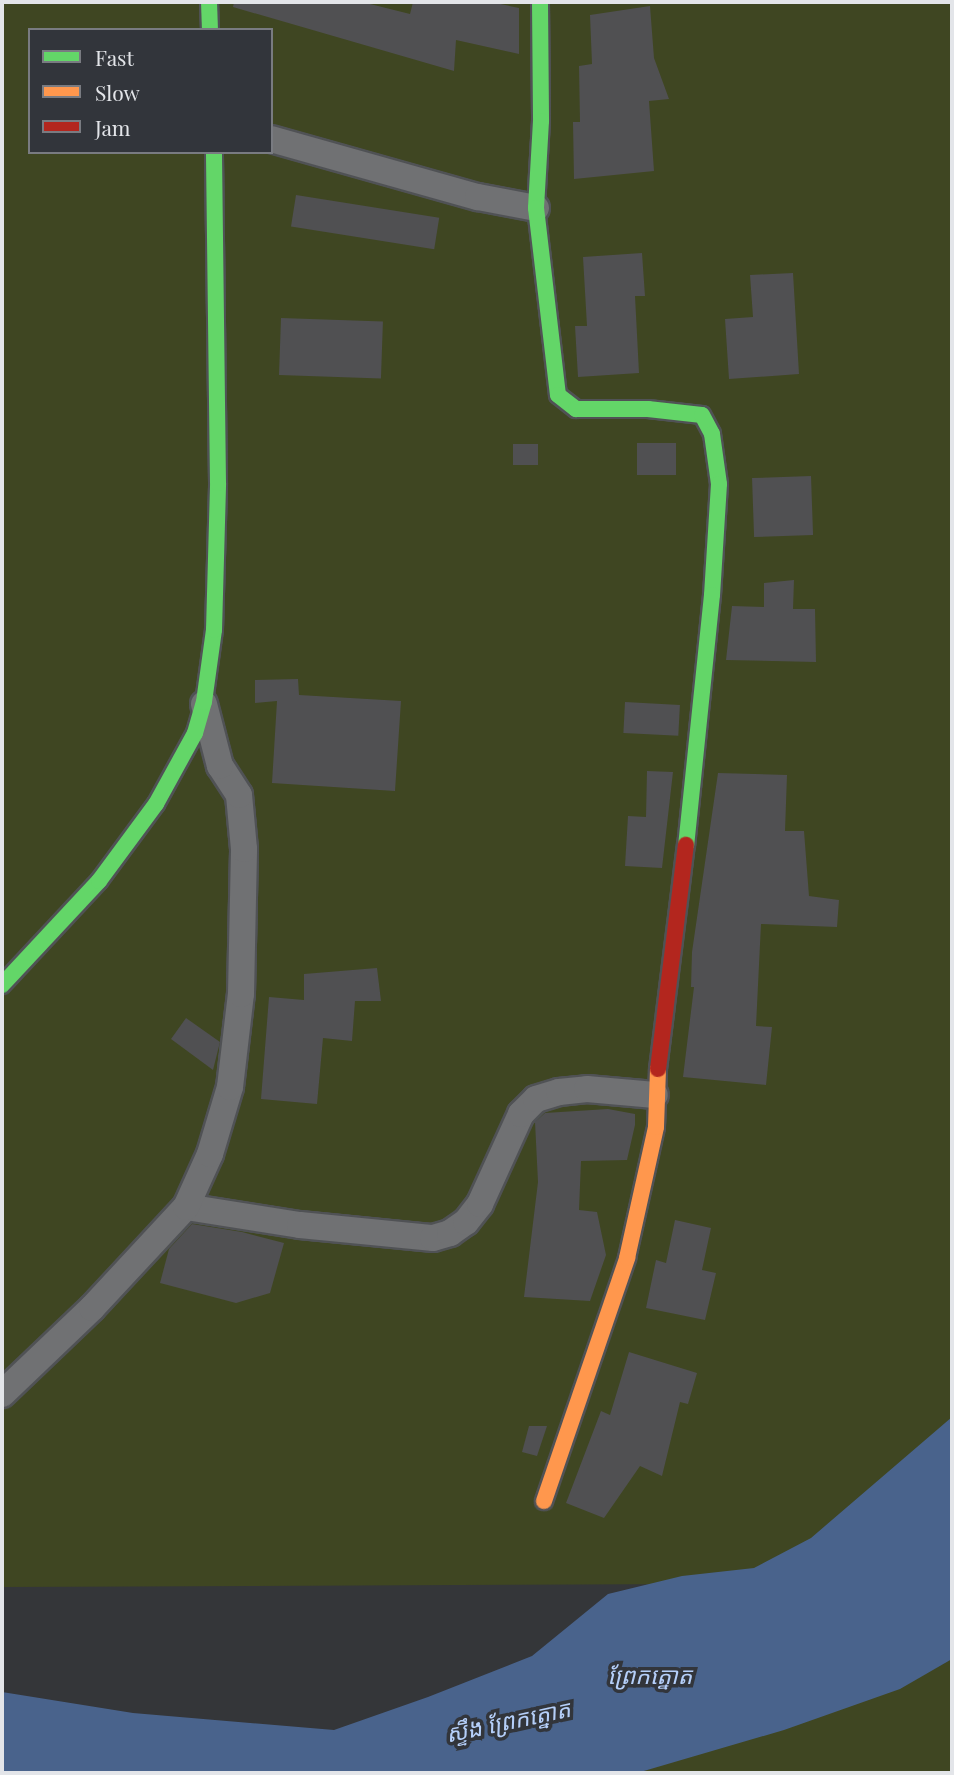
<!DOCTYPE html>
<meta charset="utf-8">
<style>
body{margin:0}
#map{position:relative;width:954px;height:1775px;overflow:hidden;background:#343639;font-family:"Playfair Display","Noto Sans Khmer",serif}
div>[style]{position:absolute}
.green>*{inset:0;background:#3f4622}
.water>*{inset:0;background:#49638c}
.building>*{inset:0;background:#505052;transform-origin:0 0}
.roads{filter:drop-shadow(2px 0 #505255) drop-shadow(-2px 0 #505255) drop-shadow(0 2px #505255) drop-shadow(0 -2px #505255)}
.street>*{height:26px;margin:-13px;padding:0 13px;transform-origin:13px;border-radius:13px;background:#707173}
.fast>*{height:16px;margin:-8px;padding:0 8px;transform-origin:8px;border-radius:8px;background:#63d668}
.slow>*{height:16px;margin:-8px;padding:0 8px;transform-origin:8px;border-radius:8px;background:#ff974d}
.jam>*{height:16px;margin:-8px;padding:0 8px;transform-origin:8px;border-radius:8px;background:#b3261e}
span{translate:-50% -50%;white-space:nowrap;text-align:center;line-height:1.15;-webkit-text-stroke:7px #32353b;paint-order:stroke}
.water-label{font-size:23px;color:#b5cff9;font-style:italic}
.frame{position:absolute;inset:0;border:4px solid #e3e5e9;pointer-events:none}
.legend{position:absolute;left:28px;top:28px;width:245px;height:126px;box-sizing:border-box;background:#32353b;border:2px solid #797b81;margin:0;padding:9px 12px;list-style:none;font-size:21px;color:#e3e5e9}
.legend li{display:flex;align-items:center;gap:14px;height:35px}
.legend b{width:35px;border:2px solid #797b81}
</style>
<div id="map">
<div class="green">
<i style="clip-path:polygon(evenodd,2px 2px,952px 2px,952px 1583px,2px 1587px,2px 2px,30px 30px,271px 30px,271px 152px,30px 152px,30px 30px)"></i>
<i style="clip-path:polygon(952px 1659px,952px 1773px,637px 1773px,907px 1684px)"></i>
</div>
<div class="water">
<i style="clip-path:polygon(952px 1417px,952px 1659px,900px 1689px,784px 1730px,637px 1773px,2px 1773px,2px 1692px,133px 1713px,334px 1730px,428px 1697px,532px 1656px,608px 1594px,682px 1576px,754px 1568px,811px 1538px)"></i>
</div>
<div class="building">
<i style="clip-path:polygon(234px 2px,362px 2px,410px 14px,413px 2px,491px 2px,519px 8px,519px 54px,456px 40px,454px 71px,233px 7px)"></i>
<i style="clip-path:polygon(650px 6px,654px 58px,669px 99px,649px 101px,654px 171px,574px 179px,573px 122px,580px 122px,579px 66px,592px 64px,590px 15px)"></i>
<i style="left:296px;top:195px;width:145px;height:32px;rotate:9deg"></i>
<i style="clip-path:polygon(642px 253px,645px 296px,635px 296px,639px 373px,578px 377px,575px 326px,587px 326px,583px 257px)"></i>
<i style="clip-path:polygon(793px 273px,799px 374px,729px 379px,725px 319px,753px 317px,750px 275px)"></i>
<i style="left:281px;top:318px;width:102px;height:57px;rotate:2deg"></i>
<i style="left:637px;top:443px;width:39px;height:32px"></i>
<i style="left:513px;top:444px;width:25px;height:21px"></i>
<i style="left:811px;top:476px;width:59px;height:59px;rotate:88deg"></i>
<i style="clip-path:polygon(794px 580px,793px 609px,815px 609px,816px 662px,726px 660px,732px 606px,764px 607px,764px 583px)"></i>
<i style="clip-path:polygon(298px 679px,299px 695px,401px 701px,395px 791px,272px 783px,277px 701px,255px 703px,255px 680px)"></i>
<i style="left:625px;top:702px;width:55px;height:31px;rotate:3deg"></i>
<i style="clip-path:polygon(647px 771px,673px 772px,662px 868px,625px 866px,628px 816px,646px 817px)"></i>
<i style="clip-path:polygon(718px 773px,787px 775px,785px 831px,804px 831px,809px 896px,839px 900px,837px 927px,761px 924px,756px 1026px,772px 1027px,766px 1085px,683px 1077px,694px 987px,691px 987px,692px 952px)"></i>
<i style="clip-path:polygon(377px 968px,381px 1001px,355px 1001px,352px 1041px,323px 1038px,317px 1104px,261px 1099px,269px 997px,304px 1000px,304px 974px)"></i>
<i style="clip-path:polygon(186px 1018px,220px 1042px,213px 1070px,171px 1039px)"></i>
<i style="clip-path:polygon(608px 1109px,635px 1114px,635px 1125px,627px 1160px,581px 1161px,579px 1210px,597px 1212px,606px 1255px,590px 1301px,524px 1297px,538px 1182px,535px 1122px,545px 1113px)"></i>
<i style="clip-path:polygon(675px 1220px,711px 1228px,702px 1270px,716px 1273px,705px 1320px,646px 1308px,656px 1260px,666px 1263px)"></i>
<i style="clip-path:polygon(192px 1224px,242px 1232px,284px 1243px,270px 1293px,236px 1303px,160px 1283px,169px 1249px)"></i>
<i style="clip-path:polygon(629px 1352px,697px 1373px,688px 1404px,680px 1402px,662px 1476px,640px 1466px,604px 1518px,566px 1503px,601px 1411px,610px 1415px)"></i>
<i style="clip-path:polygon(529px 1426px,547px 1426px,537px 1456px,522px 1452px)"></i>
</div>
<div class="roads">
<div class="street">
<i style="left:271px;top:139px;width:215px;rotate:15.7deg"></i>
<i style="left:478px;top:197px;width:59px;rotate:10.7deg"></i>
<i style="left:186px;top:1207px;width:115px;rotate:9deg"></i>
<i style="left:300px;top:1225px;width:134px;rotate:5.6deg"></i>
<i style="left:433px;top:1238px;width:18px;rotate:-16deg"></i>
<i style="left:450px;top:1233px;width:19px;rotate:-35deg"></i>
<i style="left:466px;top:1222px;width:23px;rotate:-52deg"></i>
<i style="left:480px;top:1204px;width:99px;rotate:-65.5deg"></i>
<i style="left:521px;top:1114px;width:21px;rotate:-45deg"></i>
<i style="left:536px;top:1099px;width:24px;rotate:-17deg"></i>
<i style="left:559px;top:1092px;width:28px;rotate:-6deg"></i>
<i style="left:587px;top:1089px;width:68px;rotate:5deg"></i>
<i style="left:2px;top:1394px;width:124px;rotate:-43.7deg"></i>
<i style="left:92px;top:1308px;width:138px;rotate:-47.1deg"></i>
<i style="left:186px;top:1207px;width:58px;rotate:-65.6deg"></i>
<i style="left:210px;top:1154px;width:70px;rotate:-73.4deg"></i>
<i style="left:230px;top:1087px;width:94px;rotate:-83.3deg"></i>
<i style="left:241px;top:994px;width:145px;rotate:-88.8deg"></i>
<i style="left:244px;top:849px;width:54px;rotate:-95.3deg"></i>
<i style="left:239px;top:795px;width:35px;rotate:-123deg"></i>
<i style="left:220px;top:766px;width:64px;rotate:-104.5deg"></i>
</div>
<div class="fast">
<i style="left:209px;top:2px;width:28px;rotate:88deg"></i>
<i style="left:540px;top:2px;width:119px;rotate:89.5deg"></i>
<i style="left:541px;top:121px;width:87px;rotate:93.3deg"></i>
<i style="left:536px;top:208px;width:188px;rotate:83.3deg"></i>
<i style="left:558px;top:395px;width:23px;rotate:38deg"></i>
<i style="left:576px;top:409px;width:72px"></i>
<i style="left:648px;top:409px;width:54px;rotate:6.3deg"></i>
<i style="left:702px;top:415px;width:21px;rotate:62deg"></i>
<i style="left:712px;top:434px;width:50px;rotate:82deg"></i>
<i style="left:719px;top:484px;width:111px;rotate:93.6deg"></i>
<i style="left:712px;top:595px;width:251px;rotate:95.9deg"></i>
<i style="left:2px;top:985px;width:142px;rotate:-47deg"></i>
<i style="left:99px;top:881px;width:96px;rotate:-53.5deg"></i>
<i style="left:156px;top:804px;width:81px;rotate:-61.2deg"></i>
<i style="left:195px;top:733px;width:32px;rotate:-74deg"></i>
<i style="left:204px;top:702px;width:73px;rotate:-82.1deg"></i>
<i style="left:214px;top:630px;width:147px;rotate:-88.4deg"></i>
<i style="left:218px;top:483px;width:331px;rotate:-90.7deg"></i>
</div>
<div class="slow">
<i style="left:544px;top:1501px;width:257px;rotate:-71.1deg"></i>
<i style="left:627px;top:1258px;width:134px;rotate:-77.5deg"></i>
<i style="left:656px;top:1127px;width:58px;rotate:-88deg"></i>
</div>
<div class="jam">
<i style="left:658px;top:1069px;width:226px;rotate:-82.9deg"></i>
</div>
</div>
<div class="water-label">
<span style="left:650px;top:1675px">ព្រែកត្នោត</span>
<span style="left:508px;top:1721px;rotate:-12deg">ស្ទឹង ព្រែកត្នោត</span>
</div>
<div class="frame"></div>
<ul class="legend">
<li><b style="height:9px;background:#63d668"></b>Fast</li>
<li><b style="height:9px;background:#ff974d"></b>Slow</li>
<li><b style="height:9px;background:#b3261e"></b>Jam</li>
</ul>
</div>
